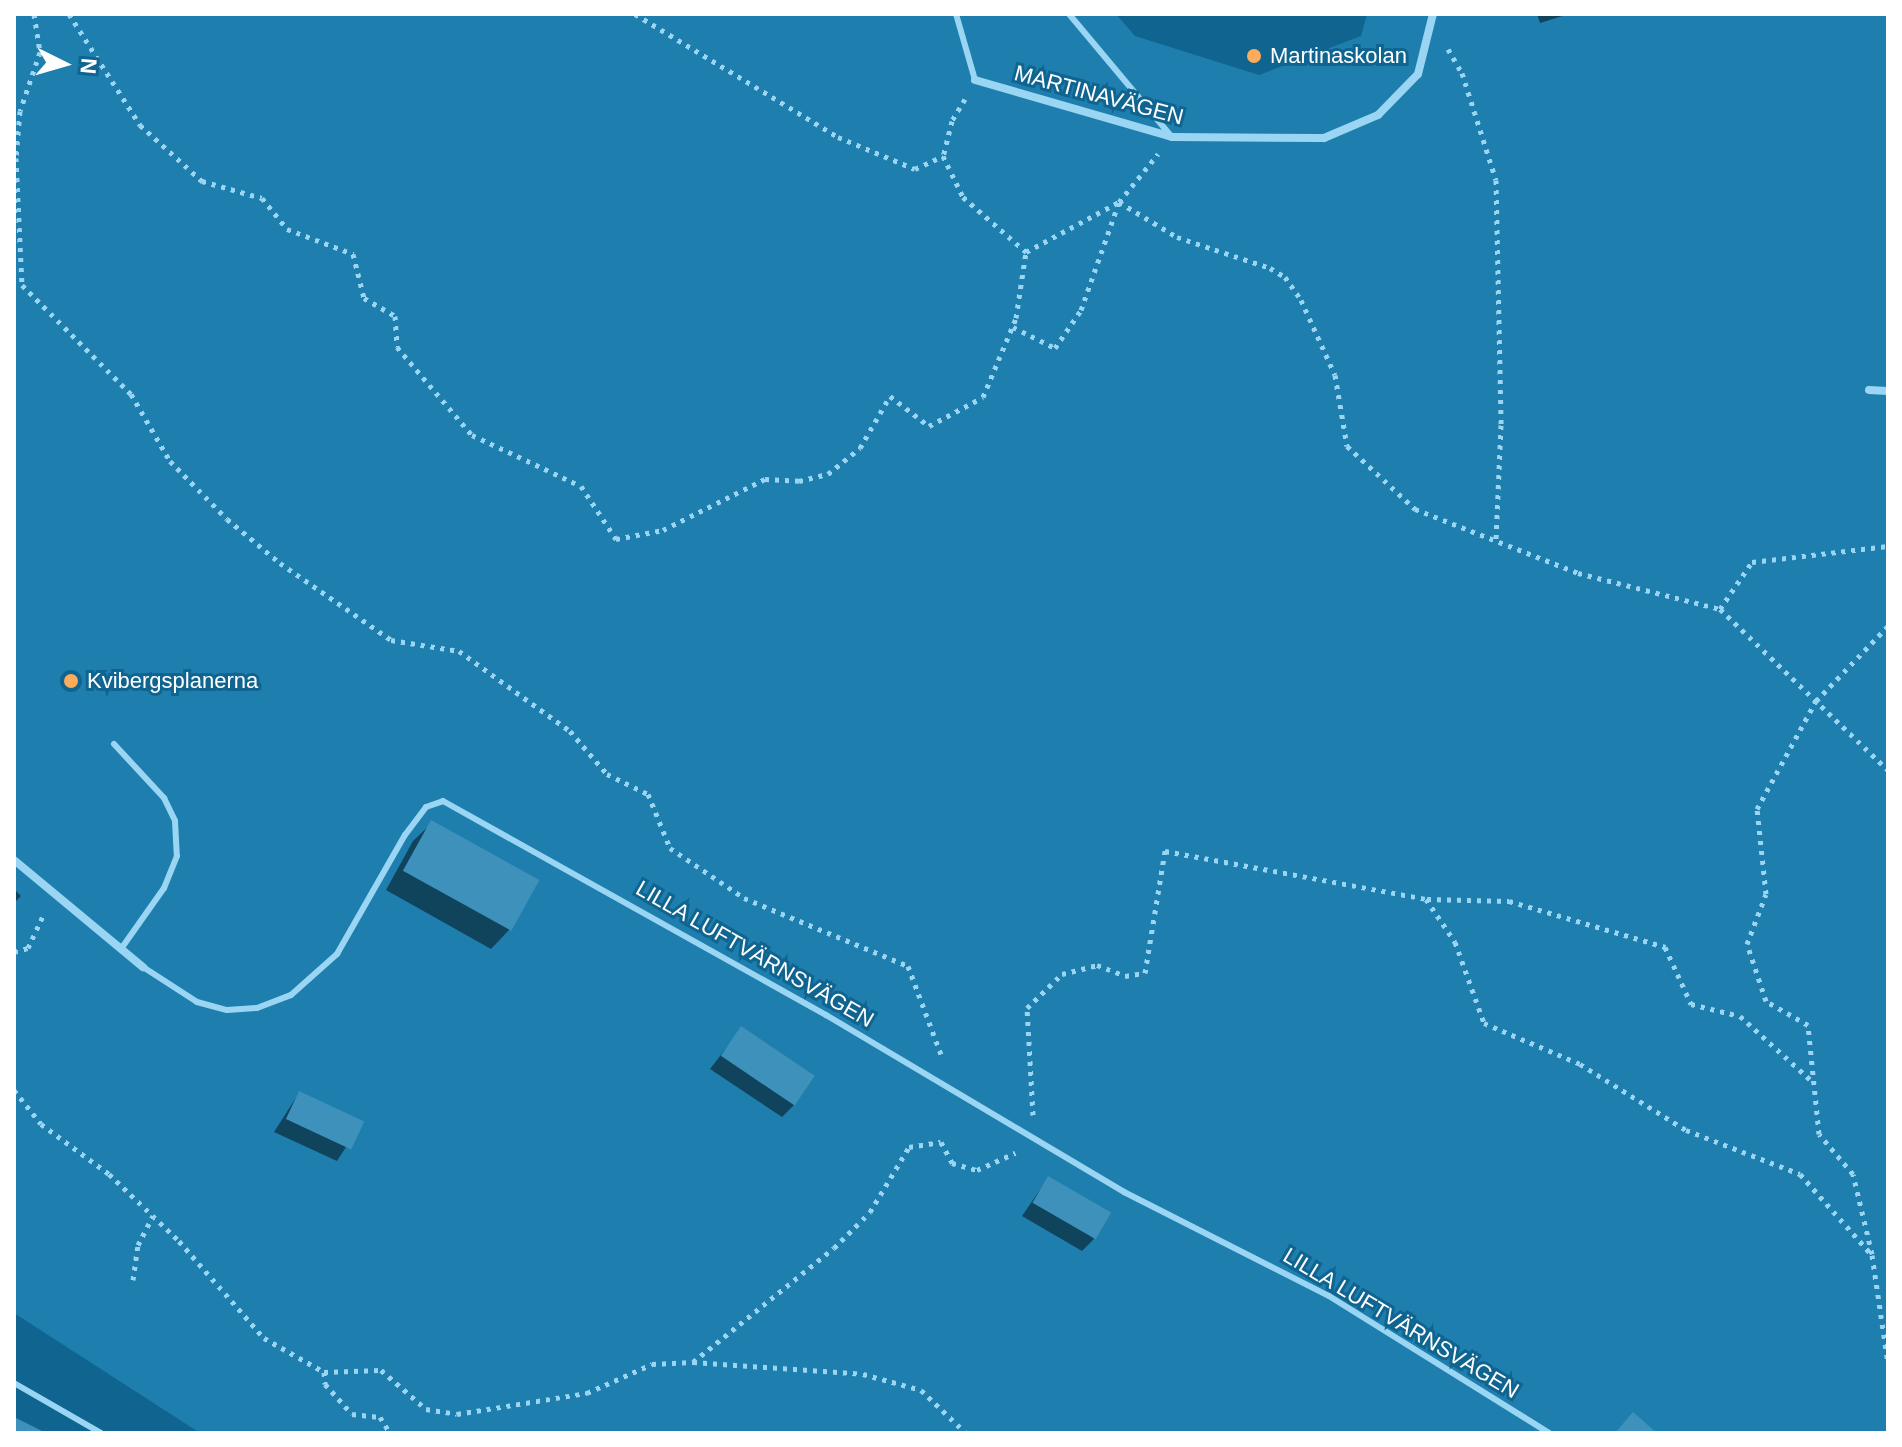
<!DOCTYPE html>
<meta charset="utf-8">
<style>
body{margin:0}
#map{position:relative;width:1902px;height:1447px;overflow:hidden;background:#106490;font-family:Arial,sans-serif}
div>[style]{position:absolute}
.green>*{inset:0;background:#1e7ead}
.shadow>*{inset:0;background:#0007}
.building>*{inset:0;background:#3d91bb;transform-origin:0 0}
.path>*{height:5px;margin-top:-2.5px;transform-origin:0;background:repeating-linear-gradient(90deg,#9ad6f3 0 4px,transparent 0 10px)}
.service>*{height:6px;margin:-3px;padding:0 3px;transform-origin:3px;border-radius:3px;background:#9ad6f3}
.minor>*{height:8px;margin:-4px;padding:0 4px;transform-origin:4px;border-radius:4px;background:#9ad6f3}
.dots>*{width:22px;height:22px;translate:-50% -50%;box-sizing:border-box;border:4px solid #106490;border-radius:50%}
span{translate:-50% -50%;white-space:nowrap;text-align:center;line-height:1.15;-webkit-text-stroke:6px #106490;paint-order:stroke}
.poi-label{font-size:22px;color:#fff}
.left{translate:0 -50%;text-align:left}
.street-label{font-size:22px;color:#fff}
.frame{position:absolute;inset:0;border:16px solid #fff;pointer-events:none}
.north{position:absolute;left:24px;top:24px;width:80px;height:80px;-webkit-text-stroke:6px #106490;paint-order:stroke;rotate:95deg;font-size:22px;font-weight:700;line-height:32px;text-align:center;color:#fff}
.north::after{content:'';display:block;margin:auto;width:28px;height:36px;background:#fff;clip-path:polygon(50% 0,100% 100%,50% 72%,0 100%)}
</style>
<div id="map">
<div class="green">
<i style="clip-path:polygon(14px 14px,1116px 14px,1135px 36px,1259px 75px,1361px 36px,1367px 14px,1888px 14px,1888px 1433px,200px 1433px,14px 1313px)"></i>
</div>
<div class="shadow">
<i style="clip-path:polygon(1537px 14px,1569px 14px,1540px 23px)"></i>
<i style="clip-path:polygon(432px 823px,537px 881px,509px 930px,491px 949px,386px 890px,413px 841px)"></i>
<i style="clip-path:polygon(14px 889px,21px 896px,14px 903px)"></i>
<i style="clip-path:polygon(741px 1029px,794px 1105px,782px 1117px,710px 1069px)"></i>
<i style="clip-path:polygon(299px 1093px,362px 1122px,337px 1161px,274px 1132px)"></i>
<i style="clip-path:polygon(1048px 1178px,1094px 1239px,1082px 1251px,1022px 1216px)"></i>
</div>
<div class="building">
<i style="left:431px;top:820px;width:124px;height:58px;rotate:29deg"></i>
<i style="left:741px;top:1026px;width:89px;height:36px;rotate:34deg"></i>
<i style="left:299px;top:1091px;width:72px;height:31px;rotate:25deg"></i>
<i style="left:1048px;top:1176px;width:73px;height:31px;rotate:30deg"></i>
<i style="clip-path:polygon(1633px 1412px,1657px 1433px,1615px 1433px)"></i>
<i style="clip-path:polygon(14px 1417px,46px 1433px,14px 1433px)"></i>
</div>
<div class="path">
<i style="left:34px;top:14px;width:38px;rotate:81deg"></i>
<i style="left:40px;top:52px;width:62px;rotate:108.7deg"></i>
<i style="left:20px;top:111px;width:47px;rotate:94.9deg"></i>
<i style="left:16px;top:158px;width:127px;rotate:87.3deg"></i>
<i style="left:22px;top:285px;width:154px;rotate:45deg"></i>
<i style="left:131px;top:394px;width:78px;rotate:59.8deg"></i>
<i style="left:170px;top:461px;width:81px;rotate:45.5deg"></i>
<i style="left:227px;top:519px;width:69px;rotate:39.7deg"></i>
<i style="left:280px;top:563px;width:135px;rotate:34.7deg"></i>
<i style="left:391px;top:640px;width:69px;rotate:9.2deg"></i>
<i style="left:459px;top:651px;width:137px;rotate:35.8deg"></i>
<i style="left:570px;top:731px;width:57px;rotate:49.3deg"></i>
<i style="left:607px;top:774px;width:46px;rotate:26deg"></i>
<i style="left:648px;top:794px;width:58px;rotate:67.8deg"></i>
<i style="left:670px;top:848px;width:89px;rotate:34deg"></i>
<i style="left:744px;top:898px;width:178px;rotate:22.5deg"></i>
<i style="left:908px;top:966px;width:97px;rotate:69.5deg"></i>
<i style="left:69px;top:14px;width:132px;rotate:57.4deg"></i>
<i style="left:140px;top:125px;width:84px;rotate:42.1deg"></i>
<i style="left:202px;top:181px;width:62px;rotate:15.8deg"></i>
<i style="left:262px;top:198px;width:40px;rotate:51deg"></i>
<i style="left:287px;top:229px;width:71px;rotate:20.7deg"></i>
<i style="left:353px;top:254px;width:45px;rotate:76deg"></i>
<i style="left:364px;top:298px;width:36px;rotate:30deg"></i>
<i style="left:395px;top:316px;width:31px;rotate:86deg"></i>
<i style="left:397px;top:347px;width:116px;rotate:49.6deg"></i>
<i style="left:472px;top:435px;width:120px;rotate:25.1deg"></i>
<i style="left:581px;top:486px;width:64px;rotate:56.6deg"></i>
<i style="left:616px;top:539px;width:48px;rotate:-10.8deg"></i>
<i style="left:663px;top:530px;width:114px;rotate:-26.6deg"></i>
<i style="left:765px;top:479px;width:34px;rotate:3deg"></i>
<i style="left:799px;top:481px;width:30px;rotate:-14deg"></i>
<i style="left:828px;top:474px;width:41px;rotate:-39.1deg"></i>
<i style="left:860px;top:448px;width:60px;rotate:-60deg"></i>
<i style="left:890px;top:396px;width:49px;rotate:37.6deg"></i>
<i style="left:929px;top:426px;width:61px;rotate:-28.2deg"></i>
<i style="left:983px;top:397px;width:86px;rotate:-67.3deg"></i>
<i style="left:1016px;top:318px;width:67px;rotate:-81.4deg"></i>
<i style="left:635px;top:14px;width:237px;rotate:31.2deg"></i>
<i style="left:838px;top:137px;width:83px;rotate:22.6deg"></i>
<i style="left:915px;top:169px;width:31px;rotate:-25deg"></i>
<i style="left:1448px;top:49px;width:28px;rotate:60deg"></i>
<i style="left:1462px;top:73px;width:112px;rotate:72.4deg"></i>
<i style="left:1496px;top:180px;width:245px;rotate:88.8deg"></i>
<i style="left:1501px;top:425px;width:114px;rotate:92.5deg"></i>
<i style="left:965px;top:99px;width:26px;rotate:121deg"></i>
<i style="left:952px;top:121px;width:36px;rotate:104deg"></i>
<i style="left:943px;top:156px;width:46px;rotate:64deg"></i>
<i style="left:963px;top:197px;width:84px;rotate:41.1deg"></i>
<i style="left:1026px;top:252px;width:106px;rotate:-28.3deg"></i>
<i style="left:1119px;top:202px;width:62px;rotate:-50.9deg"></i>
<i style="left:1013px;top:327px;width:47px;rotate:26.6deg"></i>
<i style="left:1055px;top:348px;width:46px;rotate:-55.6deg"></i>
<i style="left:1081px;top:310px;width:114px;rotate:-70.6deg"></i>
<i style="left:1119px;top:202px;width:68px;rotate:31.1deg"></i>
<i style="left:1177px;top:237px;width:98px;rotate:18.4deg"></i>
<i style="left:1270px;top:268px;width:17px;rotate:31deg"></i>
<i style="left:1285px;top:277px;width:28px;rotate:55deg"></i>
<i style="left:1301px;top:300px;width:82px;rotate:65.6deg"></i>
<i style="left:1335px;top:375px;width:72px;rotate:80.4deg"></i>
<i style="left:1347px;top:446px;width:93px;rotate:42.8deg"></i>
<i style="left:1415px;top:509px;width:175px;rotate:21.4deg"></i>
<i style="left:1578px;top:573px;width:146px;rotate:14.2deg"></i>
<i style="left:1720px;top:609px;width:233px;rotate:43.8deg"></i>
<i style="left:1720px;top:609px;width:57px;rotate:-55.8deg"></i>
<i style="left:1752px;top:562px;width:137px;rotate:-6.7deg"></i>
<i style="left:1427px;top:899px;width:82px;rotate:1.4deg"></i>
<i style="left:1509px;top:901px;width:163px;rotate:16.4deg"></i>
<i style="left:1665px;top:947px;width:63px;rotate:65.5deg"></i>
<i style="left:1691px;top:1004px;width:50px;rotate:13.8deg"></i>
<i style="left:1740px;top:1016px;width:100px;rotate:42.2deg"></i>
<i style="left:14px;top:952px;width:15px;rotate:-16deg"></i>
<i style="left:28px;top:948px;width:38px;rotate:-65deg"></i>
<i style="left:14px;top:1090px;width:43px;rotate:51.5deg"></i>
<i style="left:41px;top:1124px;width:84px;rotate:36.3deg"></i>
<i style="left:109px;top:1174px;width:97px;rotate:43.7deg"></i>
<i style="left:179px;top:1241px;width:129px;rotate:48.8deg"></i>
<i style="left:264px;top:1338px;width:69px;rotate:29.5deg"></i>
<i style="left:324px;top:1372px;width:57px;rotate:-2deg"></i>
<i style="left:381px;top:1370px;width:60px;rotate:40.9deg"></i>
<i style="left:426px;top:1409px;width:31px;rotate:9deg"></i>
<i style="left:457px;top:1414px;width:132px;rotate:-9.2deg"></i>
<i style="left:587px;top:1393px;width:71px;rotate:-24deg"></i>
<i style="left:652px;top:1364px;width:41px;rotate:-2.8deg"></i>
<i style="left:693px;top:1362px;width:170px;rotate:4deg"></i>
<i style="left:863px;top:1374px;width:60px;rotate:15.4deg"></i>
<i style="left:921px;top:1390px;width:62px;rotate:43.7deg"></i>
<i style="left:1033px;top:1115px;width:107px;rotate:-93.2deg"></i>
<i style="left:1027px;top:1008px;width:49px;rotate:-44.2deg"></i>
<i style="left:1062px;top:974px;width:36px;rotate:-14deg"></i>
<i style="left:1097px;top:965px;width:30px;rotate:21deg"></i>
<i style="left:1125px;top:976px;width:20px;rotate:-9deg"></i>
<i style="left:1145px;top:973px;width:124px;rotate:-80.7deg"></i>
<i style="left:1165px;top:851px;width:265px;rotate:10.4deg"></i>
<i style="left:1426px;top:899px;width:52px;rotate:56deg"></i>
<i style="left:1455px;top:942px;width:86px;rotate:70.3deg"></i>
<i style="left:1484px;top:1023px;width:104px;rotate:23.1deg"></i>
<i style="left:1580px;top:1064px;width:125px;rotate:31.9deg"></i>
<i style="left:1686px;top:1130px;width:122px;rotate:21.1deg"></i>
<i style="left:1800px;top:1174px;width:108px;rotate:48.4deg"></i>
<i style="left:1872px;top:1255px;width:109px;rotate:81.6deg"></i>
<i style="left:1872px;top:1254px;width:82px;rotate:-103.4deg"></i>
<i style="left:1853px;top:1174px;width:52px;rotate:-130.4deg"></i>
<i style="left:1819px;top:1134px;width:110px;rotate:-95.8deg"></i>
<i style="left:1808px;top:1025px;width:48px;rotate:-150.3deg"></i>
<i style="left:1766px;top:1001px;width:60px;rotate:-108.4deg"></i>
<i style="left:1747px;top:944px;width:53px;rotate:-69.2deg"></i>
<i style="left:1766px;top:894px;width:85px;rotate:-96deg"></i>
<i style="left:1757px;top:809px;width:123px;rotate:-61.4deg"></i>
<i style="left:1816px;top:701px;width:104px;rotate:-46.2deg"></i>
<i style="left:133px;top:1280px;width:35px;rotate:-82deg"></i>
<i style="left:138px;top:1245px;width:33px;rotate:-63deg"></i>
<i style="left:693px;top:1362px;width:181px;rotate:-39deg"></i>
<i style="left:834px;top:1248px;width:51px;rotate:-45deg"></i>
<i style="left:870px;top:1212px;width:76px;rotate:-59deg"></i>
<i style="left:909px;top:1147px;width:32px;rotate:-9deg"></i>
<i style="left:941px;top:1142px;width:24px;rotate:62deg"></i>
<i style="left:952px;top:1163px;width:26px;rotate:16deg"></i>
<i style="left:977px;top:1170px;width:42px;rotate:-24.1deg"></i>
<i style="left:324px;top:1372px;width:12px;rotate:85deg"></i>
<i style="left:325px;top:1384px;width:40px;rotate:48deg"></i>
<i style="left:352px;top:1414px;width:28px;rotate:6deg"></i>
<i style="left:380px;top:1417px;width:19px;rotate:58deg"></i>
</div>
<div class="service">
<i style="left:956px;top:14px;width:69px;rotate:73.9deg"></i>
<i style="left:1069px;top:14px;width:160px;rotate:50.1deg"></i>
<i style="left:114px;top:744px;width:74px;rotate:47.2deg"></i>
<i style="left:164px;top:798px;width:25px;rotate:64deg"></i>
<i style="left:175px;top:821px;width:35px;rotate:87deg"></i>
<i style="left:177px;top:856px;width:35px;rotate:112deg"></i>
<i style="left:164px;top:888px;width:75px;rotate:125.2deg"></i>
<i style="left:143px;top:967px;width:64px;rotate:32.9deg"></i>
<i style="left:197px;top:1002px;width:31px;rotate:15deg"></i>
<i style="left:227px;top:1010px;width:30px;rotate:-4deg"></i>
<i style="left:257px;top:1008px;width:36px;rotate:-21deg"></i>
<i style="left:291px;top:995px;width:62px;rotate:-41.7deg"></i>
<i style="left:337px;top:954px;width:137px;rotate:-60.3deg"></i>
<i style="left:405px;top:835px;width:35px;rotate:-53deg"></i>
<i style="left:426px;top:807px;width:18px;rotate:-19deg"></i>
<i style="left:443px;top:801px;width:439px;rotate:29.2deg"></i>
<i style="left:826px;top:1015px;width:347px;rotate:30.7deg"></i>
<i style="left:1124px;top:1192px;width:230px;rotate:26.9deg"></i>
<i style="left:1329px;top:1296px;width:259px;rotate:31.9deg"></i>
<i style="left:14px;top:1383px;width:100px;rotate:29.9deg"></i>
</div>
<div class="minor">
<i style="left:975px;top:80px;width:205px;rotate:16.1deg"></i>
<i style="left:1172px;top:137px;width:152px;rotate:0.4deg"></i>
<i style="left:1324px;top:138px;width:59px;rotate:-23.1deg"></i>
<i style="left:1378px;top:115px;width:57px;rotate:-45.7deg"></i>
<i style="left:1418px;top:74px;width:62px;rotate:-76deg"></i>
<i style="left:1869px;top:390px;width:19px;rotate:3deg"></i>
<i style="left:14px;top:860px;width:168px;rotate:39.7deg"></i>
</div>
<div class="dots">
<i style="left:1254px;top:56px;background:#ffab5c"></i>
<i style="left:71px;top:681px;background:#ffab5c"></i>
</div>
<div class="poi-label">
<span class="left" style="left:1270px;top:56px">Martinaskolan</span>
<span class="left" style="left:87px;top:681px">Kvibergsplanerna</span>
</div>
<div class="street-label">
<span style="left:1099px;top:95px;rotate:15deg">MARTINAVÄGEN</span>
<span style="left:755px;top:954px;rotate:30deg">LILLA LUFTVÄRNSVÄGEN</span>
<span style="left:1401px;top:1323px;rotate:31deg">LILLA LUFTVÄRNSVÄGEN</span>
</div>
<div class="frame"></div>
<div class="north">N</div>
</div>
